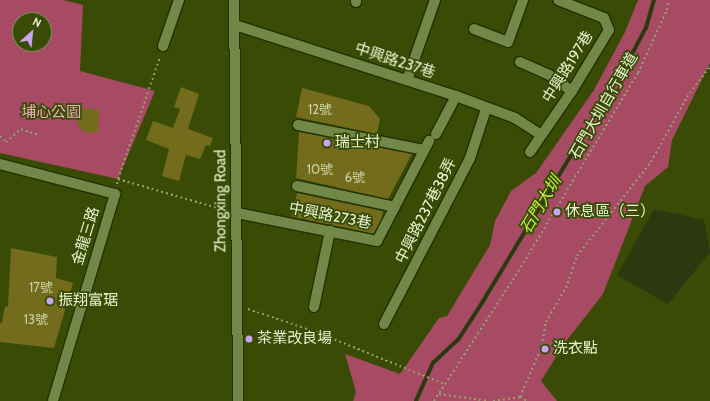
<!DOCTYPE html>
<meta charset="utf-8">
<style>
body{margin:0}
#map{position:relative;width:710px;height:401px;overflow:hidden;background:#394b05;font-family:Cabin,"Noto Sans TC",sans-serif}
div>[style]{position:absolute}
.green>*{inset:0;background:#a74b65}
.water>*{inset:0;background:#2c390f}
.stream>*{height:3.5px;margin:-1.75px;padding:0 1.75px;transform-origin:1.75px;border-radius:1.75px;background:#2c390f}
.building>*{inset:0;background:#726c1c;transform-origin:0 0}
.path>*{height:2px;margin-top:-1px;transform-origin:0;background:repeating-linear-gradient(90deg,#92a16e 0 2px,transparent 0 5px)}
.roads{filter:drop-shadow(1px 0 #223000) drop-shadow(-1px 0 #223000) drop-shadow(0 1px #223000) drop-shadow(0 -1px #223000)}
.minor>*{height:10px;margin:-5px;padding:0 5px;transform-origin:5px;border-radius:5px;background:#728848}
.dots>*{width:11px;height:11px;translate:-50% -50%;box-sizing:border-box;border:2px solid #394b05;border-radius:50%}
span{translate:-50% -50%;white-space:nowrap;text-align:center;line-height:1.15;-webkit-text-stroke:3.5px #394b05;paint-order:stroke}
.number-label{font-size:13px;color:#cad2a4}
.number-label span{-webkit-text-stroke-width:0}
.street-label{font-size:15px;color:#e7f4d2}
.park-label{font-size:15px;color:#eeaebc}
.poi-label{font-size:15px;color:#e7f4d2}
.left{translate:0 -50%;text-align:left}
.water-label{font-size:16px;color:#c0f14c;font-style:italic}
.north{position:absolute;left:12px;top:12px;width:40px;height:40px;box-sizing:border-box;background:#394b05;border:1px solid #7f8f57;border-radius:50%;rotate:27deg;font-size:11px;font-weight:700;line-height:16px;text-align:center;color:#e7f4d2}
.north::after{content:'';display:block;margin:auto;width:14px;height:18px;background:#c7a6ef;clip-path:polygon(50% 0,100% 100%,50% 72%,0 100%)}
</style>
<div id="map">
<div class="green">
<i style="clip-path:polygon(evenodd,0 0,63px 0,83px 5px,80px 71px,155px 91px,118px 179px,0 153px,0 0,20px 20px,44px 20px,44px 44px,20px 44px,20px 20px)"></i>
<i style="clip-path:polygon(638px 0,710px 0,710px 63px,672px 140px,668px 167px,645px 186px,603px 294px,564px 344px,541px 381px,557px 401px,353px 401px,356px 392px,345px 354px,400px 374px,439px 318px,447px 316px,490px 245px,495px 221px,511px 191px,536px 173px,594px 90px,625px 32px)"></i>
</div>
<div class="water">
<i style="clip-path:polygon(654px 209px,704px 220px,710px 252px,668px 304px,617px 275px)"></i>
</div>
<div class="stream">
<i style="left:416px;top:401px;width:42px;rotate:-65.9deg"></i>
<i style="left:433px;top:363px;width:34px;rotate:-43deg"></i>
<i style="left:458px;top:340px;width:44px;rotate:-57deg"></i>
<i style="left:482px;top:303px;width:288px;rotate:-58.9deg"></i>
<i style="left:631px;top:56px;width:32px;rotate:-62deg"></i>
<i style="left:646px;top:28px;width:29px;rotate:-74deg"></i>
</div>
<div class="building">
<i style="clip-path:polygon(181px 87px,199px 94px,188px 129px,213px 138px,210px 146px,206px 145px,200px 159px,186px 155px,179px 181px,162px 176px,169px 149px,146px 140px,153px 121px,173px 128px,180px 109px,174px 107px)"></i>
<i style="clip-path:polygon(302px 88px,369px 106px,380px 119px,377px 134px,296px 117px)"></i>
<i style="clip-path:polygon(78px 108px,99px 110px,98px 132px,86px 133px,80px 128px,77px 124px)"></i>
<i style="clip-path:polygon(299px 132px,412px 154px,388px 199px,296px 178px)"></i>
<i style="left:297px;top:193px;width:88px;height:24px;rotate:12deg"></i>
<i style="clip-path:polygon(11px 248px,57px 257px,56px 278px,73px 283px,54px 348px,0 342px,0 323px,2px 323px,5px 306px,8px 307px)"></i>
</div>
<div class="path">
<i style="left:0;top:136px;width:8px;rotate:45deg"></i>
<i style="left:6px;top:142px;width:20px;rotate:-41deg"></i>
<i style="left:21px;top:129px;width:18px;rotate:19deg"></i>
<i style="left:118px;top:179px;width:129px;rotate:-71deg"></i>
<i style="left:117px;top:184px;width:5px;rotate:-79deg"></i>
<i style="left:118px;top:179px;width:111px;rotate:16.2deg"></i>
<i style="left:248px;top:309px;width:72px;rotate:18.7deg"></i>
<i style="left:316px;top:332px;width:138px;rotate:22.1deg"></i>
<i style="left:439px;top:394px;width:50px;rotate:8deg"></i>
<i style="left:520px;top:397px;width:56px;rotate:-66.7deg"></i>
<i style="left:542px;top:346px;width:24px;rotate:-81deg"></i>
<i style="left:546px;top:322px;width:39px;rotate:-60deg"></i>
<i style="left:566px;top:288px;width:34px;rotate:-71deg"></i>
<i style="left:577px;top:256px;width:120px;rotate:-51.8deg"></i>
<i style="left:651px;top:162px;width:74px;rotate:-61deg"></i>
<i style="left:687px;top:97px;width:39px;rotate:-53deg"></i>
<i style="left:434px;top:401px;width:145px;rotate:-56.9deg"></i>
<i style="left:513px;top:280px;width:242px;rotate:-58.9deg"></i>
<i style="left:638px;top:73px;width:69px;rotate:-65.3deg"></i>
<i style="left:667px;top:10px;width:10px;rotate:-84deg"></i>
<i style="left:493px;top:401px;width:27px;rotate:-8deg"></i>
<i style="left:520px;top:397px;width:8px;rotate:30deg"></i>
</div>
<div class="roads">
<div class="minor">
<i style="left:234px;top:0;width:401px;rotate:89.4deg"></i>
<i style="left:356px;top:2px;width:2px;rotate:-90deg"></i>
<i style="left:235px;top:25px;width:232px;rotate:17.8deg"></i>
<i style="left:456px;top:96px;width:63px;rotate:20.4deg"></i>
<i style="left:515px;top:118px;width:31px;rotate:33deg"></i>
<i style="left:474px;top:29px;width:36px;rotate:21deg"></i>
<i style="left:508px;top:42px;width:45px;rotate:-70.3deg"></i>
<i style="left:163px;top:46px;width:49px;rotate:-70.8deg"></i>
<i style="left:520px;top:62px;width:32px;rotate:24deg"></i>
<i style="left:549px;top:75px;width:28px;rotate:35deg"></i>
<i style="left:407px;top:80px;width:85px;rotate:-70.7deg"></i>
<i style="left:298px;top:125px;width:128px;rotate:11.2deg"></i>
<i style="left:436px;top:134px;width:43px;rotate:-62.2deg"></i>
<i style="left:530px;top:152px;width:74px;rotate:-55.5deg"></i>
<i style="left:572px;top:91px;width:71px;rotate:-58.8deg"></i>
<i style="left:609px;top:30px;width:13px;rotate:-113deg"></i>
<i style="left:604px;top:18px;width:49px;rotate:-158.6deg"></i>
<i style="left:0;top:164px;width:119px;rotate:14.6deg"></i>
<i style="left:115px;top:194px;width:216px;rotate:106.7deg"></i>
<i style="left:297px;top:186px;width:100px;rotate:12.1deg"></i>
<i style="left:237px;top:213px;width:143px;rotate:11.3deg"></i>
<i style="left:377px;top:241px;width:113px;rotate:-62.5deg"></i>
<i style="left:314px;top:307px;width:78px;rotate:-78.1deg"></i>
<i style="left:384px;top:324px;width:187px;rotate:-62.6deg"></i>
<i style="left:470px;top:158px;width:52px;rotate:-71.9deg"></i>
</div>
</div>
<div class="dots">
<i style="left:327px;top:143px;background:#c7a6ef"></i>
<i style="left:557px;top:212px;background:#c7a6ef"></i>
<i style="left:50px;top:301px;background:#c7a6ef"></i>
<i style="left:249px;top:339px;background:#c7a6ef"></i>
<i style="left:545px;top:349px;background:#c7a6ef"></i>
</div>
<div class="number-label">
<span style="left:320px;top:109px">12號</span>
<span style="left:320px;top:169px">10號</span>
<span style="left:355px;top:177px">6號</span>
<span style="left:41px;top:287px">17號</span>
<span style="left:36px;top:319px">13號</span>
</div>
<div class="street-label">
<span style="left:395px;top:61px;rotate:18deg">中興路237巷</span>
<span style="left:568px;top:67px;rotate:-58deg">中興路197巷</span>
<span style="left:604px;top:106px;rotate:-60deg">石門大圳自行車道</span>
<span style="left:221px;top:201px;rotate:-90deg">Zhongxing Road</span>
<span style="left:426px;top:211px;rotate:-63deg">中興路237巷38弄</span>
<span style="left:330px;top:216px;rotate:11deg">中興路273巷</span>
<span style="left:86px;top:236px;rotate:-73deg">金龍三路</span>
</div>
<div class="park-label">
<span style="left:51px;top:113px">埔心公園</span>
</div>
<div class="poi-label">
<span class="left" style="left:335px;top:143px">瑞士村</span>
<span class="left" style="left:565px;top:212px">休息區（三）</span>
<span class="left" style="left:58px;top:301px">振翔富琚</span>
<span class="left" style="left:257px;top:339px">茶業改良場</span>
<span class="left" style="left:553px;top:349px">洗衣點</span>
</div>
<div class="water-label">
<span style="left:541px;top:205px;rotate:-59deg">石門大圳</span>
</div>
<div class="north">N</div>
</div>
